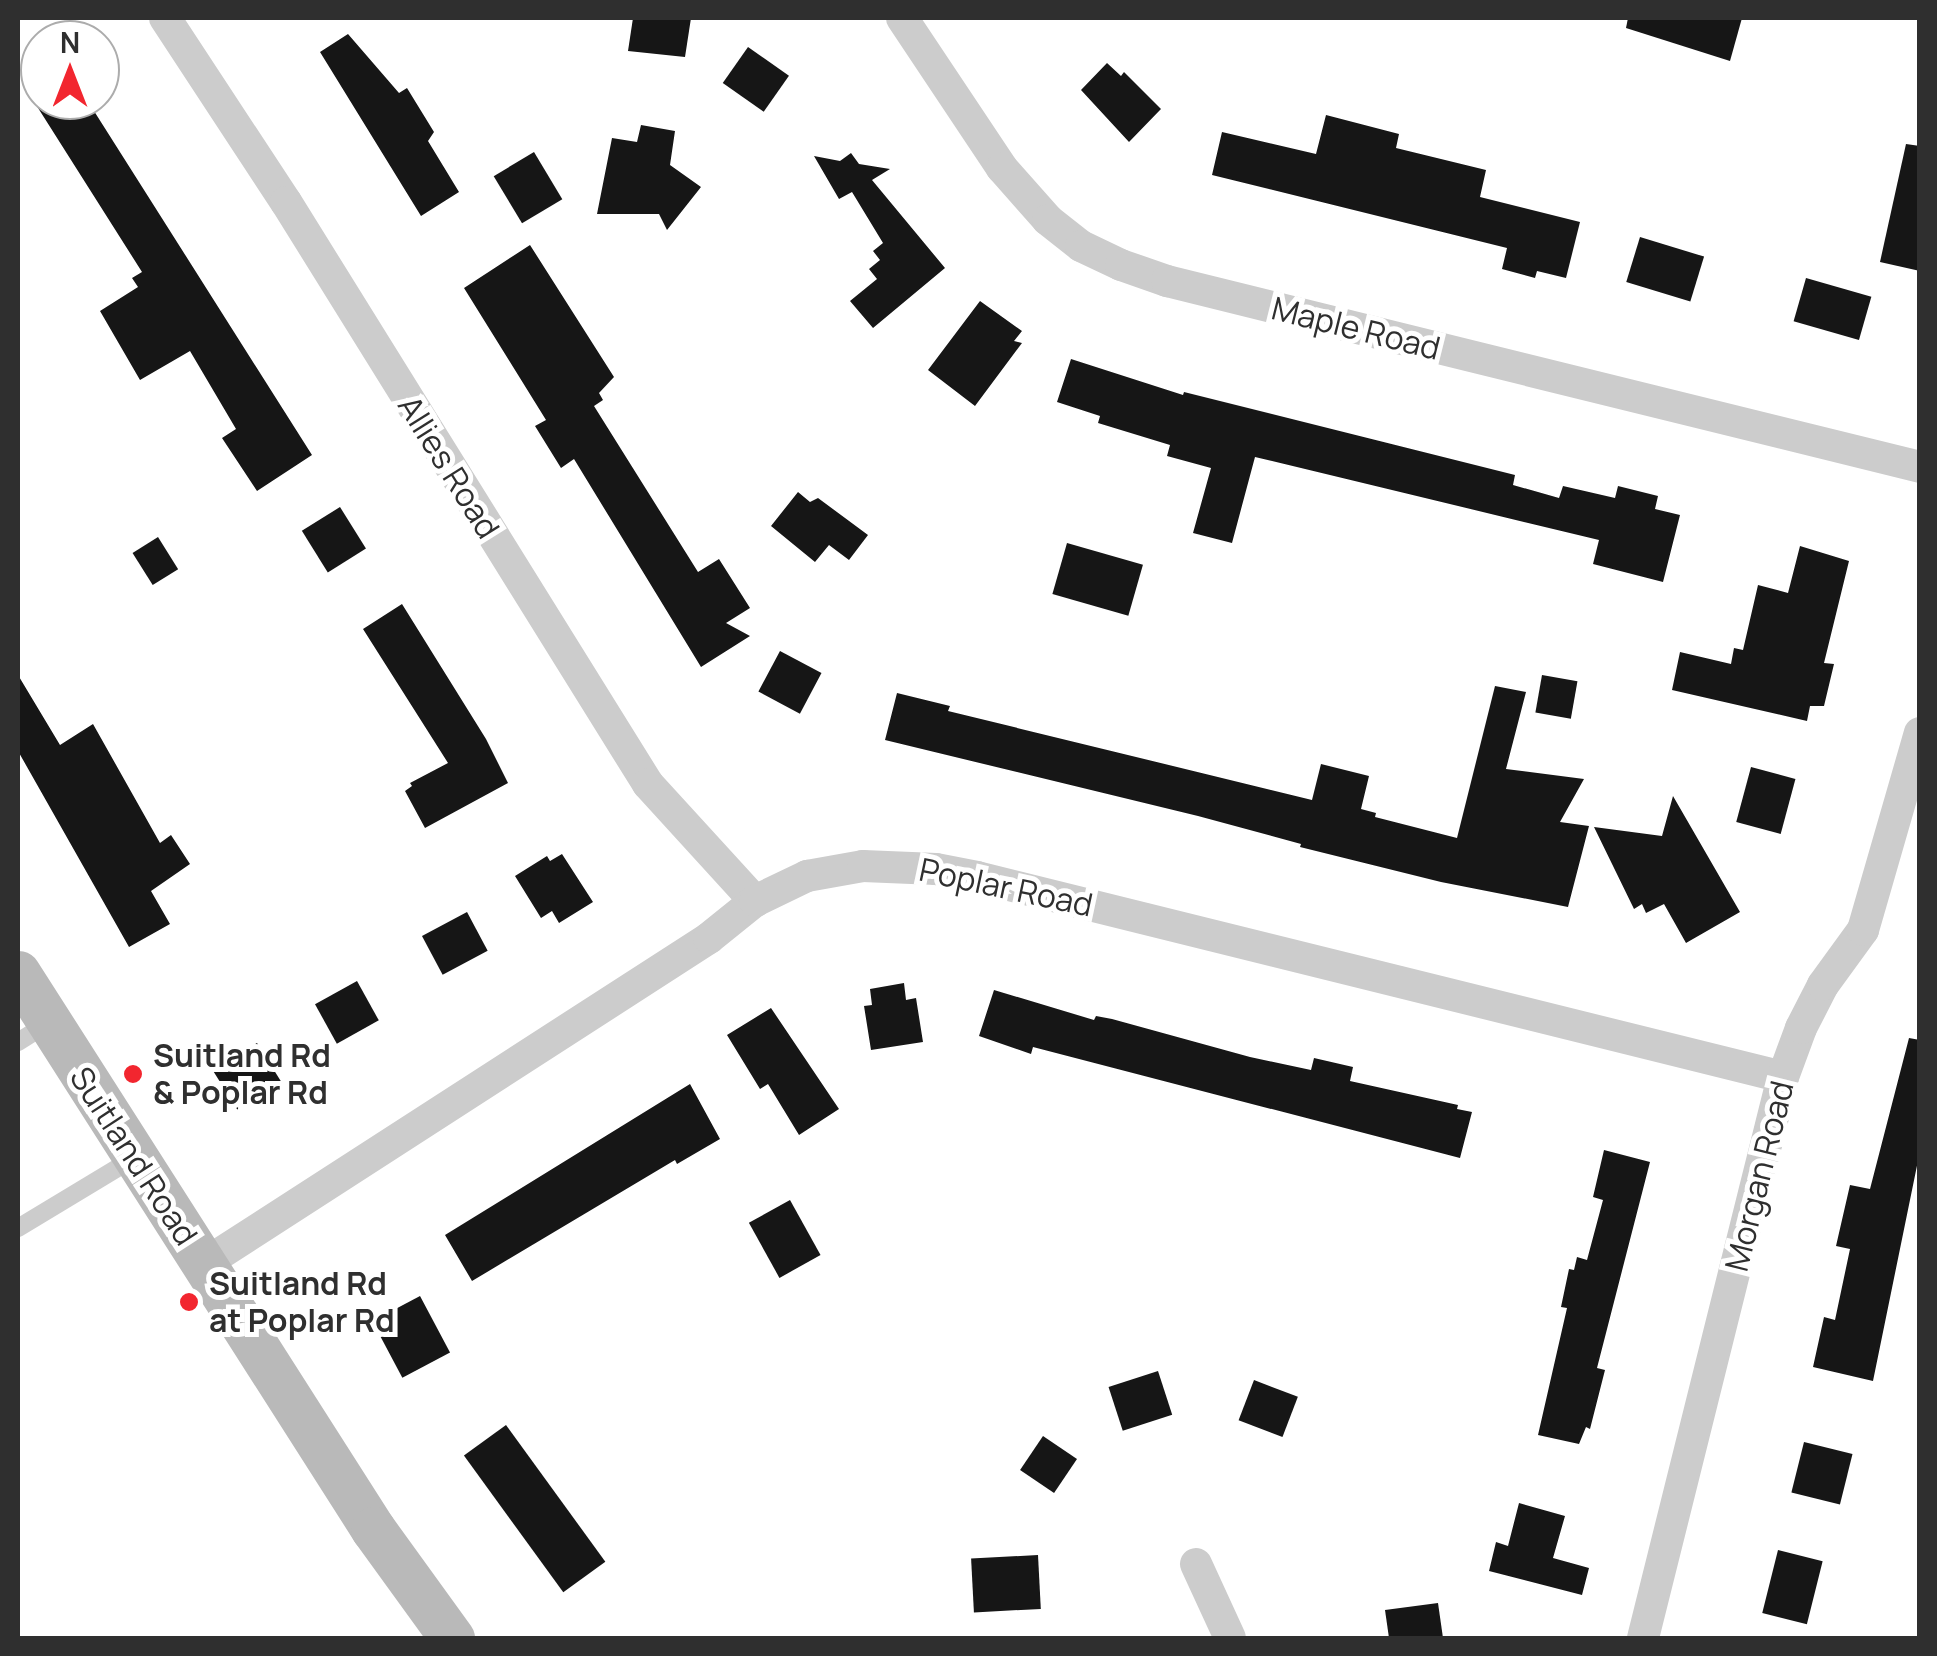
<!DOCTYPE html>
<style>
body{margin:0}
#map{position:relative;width:1937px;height:1656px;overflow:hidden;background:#fff;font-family:Manrope,sans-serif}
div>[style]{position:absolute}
.building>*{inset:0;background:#161616;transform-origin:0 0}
.lane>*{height:18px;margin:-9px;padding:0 9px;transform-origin:9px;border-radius:9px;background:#ccc}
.street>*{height:32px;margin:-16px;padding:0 16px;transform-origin:16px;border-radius:16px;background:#ccc}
.secondary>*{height:45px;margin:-22.5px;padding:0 22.5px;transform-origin:22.5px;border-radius:22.5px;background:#b9b9b9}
.dots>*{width:28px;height:28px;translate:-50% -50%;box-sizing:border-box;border:5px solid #fff;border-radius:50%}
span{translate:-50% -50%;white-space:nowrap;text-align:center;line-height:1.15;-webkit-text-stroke:10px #fff;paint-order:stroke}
.street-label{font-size:32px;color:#2f2f2f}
.poi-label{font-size:32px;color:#2f2f2f;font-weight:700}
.left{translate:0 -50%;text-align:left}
.frame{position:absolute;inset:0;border:20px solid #2f2f2f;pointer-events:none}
.north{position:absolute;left:20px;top:20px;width:100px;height:100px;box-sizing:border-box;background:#fff;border:2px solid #acacac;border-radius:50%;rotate:0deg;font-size:28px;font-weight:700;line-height:40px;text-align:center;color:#2f2f2f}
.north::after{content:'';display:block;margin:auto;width:35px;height:45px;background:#f2262f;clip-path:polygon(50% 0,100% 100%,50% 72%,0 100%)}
</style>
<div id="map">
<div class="building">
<i style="clip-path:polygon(633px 18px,691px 18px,685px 57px,628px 51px)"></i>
<i style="clip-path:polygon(1628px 18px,1742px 18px,1730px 61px,1626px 28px)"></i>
<i style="clip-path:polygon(348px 34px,399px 93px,407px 88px,434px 132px,428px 141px,459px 192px,421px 216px,320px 52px)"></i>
<i style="left:748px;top:47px;width:50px;height:44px;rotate:35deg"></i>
<i style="clip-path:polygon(1107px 63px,1121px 76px,1124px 72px,1161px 109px,1129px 142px,1081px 90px)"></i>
<i style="clip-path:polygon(33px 100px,87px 100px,312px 455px,257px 491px,222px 438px,236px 429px,190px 351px,140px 380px,100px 311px,138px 287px,132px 278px,142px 272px)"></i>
<i style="clip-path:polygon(1326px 115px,1399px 134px,1396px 148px,1486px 170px,1480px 197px,1580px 222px,1566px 278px,1537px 271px,1535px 278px,1502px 269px,1507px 248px,1212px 175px,1222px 132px,1316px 154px)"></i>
<i style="clip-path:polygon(641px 125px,675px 131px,670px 165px,701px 187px,667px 230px,659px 214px,597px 214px,612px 138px,637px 142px)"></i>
<i style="clip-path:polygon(1906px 144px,1920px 146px,1920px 271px,1880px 262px)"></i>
<i style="left:534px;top:152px;width:55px;height:47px;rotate:59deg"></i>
<i style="clip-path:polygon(851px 153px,859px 164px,890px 169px,872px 180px,945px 268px,873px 328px,850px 301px,877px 279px,869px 269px,880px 260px,873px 251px,883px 243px,852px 192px,839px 199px,814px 156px,840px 161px)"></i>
<i style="left:1640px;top:237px;width:67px;height:47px;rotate:17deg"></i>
<i style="clip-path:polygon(530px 245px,614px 377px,599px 393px,603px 400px,594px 406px,698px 572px,719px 559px,750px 608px,726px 623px,750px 636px,701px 667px,574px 459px,561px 468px,535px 426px,546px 420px,464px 288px)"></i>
<i style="left:1806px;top:278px;width:68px;height:45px;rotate:16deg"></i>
<i style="clip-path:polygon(980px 301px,1022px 331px,1014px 341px,1022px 343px,975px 406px,928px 370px)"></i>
<i style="clip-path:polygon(1071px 359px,1183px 395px,1184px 392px,1515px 475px,1513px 485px,1559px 498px,1563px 486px,1615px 498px,1618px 486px,1658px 496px,1655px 509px,1680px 515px,1663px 582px,1593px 564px,1599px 540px,1255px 457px,1232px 543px,1193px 533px,1211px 468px,1167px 456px,1170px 445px,1098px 423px,1100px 416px,1057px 402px)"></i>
<i style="clip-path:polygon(798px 492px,810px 502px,818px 498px,868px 535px,849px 560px,829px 545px,815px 562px,771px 526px)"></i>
<i style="left:340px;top:507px;width:49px;height:45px;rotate:58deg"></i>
<i style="left:158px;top:537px;width:38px;height:30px;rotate:58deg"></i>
<i style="left:1067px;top:543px;width:79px;height:53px;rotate:16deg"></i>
<i style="clip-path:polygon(1800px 546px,1849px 561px,1824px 663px,1834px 664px,1824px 706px,1810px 706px,1807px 721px,1672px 690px,1680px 652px,1731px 664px,1734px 648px,1743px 650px,1758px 585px,1788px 593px)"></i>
<i style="clip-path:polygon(402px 604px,486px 739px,508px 783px,425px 828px,405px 791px,412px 786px,410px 783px,448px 763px,363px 629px)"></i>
<i style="left:780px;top:651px;width:47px;height:46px;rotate:28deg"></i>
<i style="clip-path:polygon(18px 675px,60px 745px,93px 724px,160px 843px,171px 835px,190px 864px,151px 891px,170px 924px,129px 947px,18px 751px)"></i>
<i style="left:1542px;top:675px;width:36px;height:38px;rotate:10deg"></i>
<i style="clip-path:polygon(1495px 686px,1526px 692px,1506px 769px,1584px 779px,1560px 822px,1589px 826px,1568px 907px,1441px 882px,1300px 847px,1301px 844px,1198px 816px,885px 740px,897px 693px,950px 706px,948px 711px,1312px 800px,1321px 764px,1369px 776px,1361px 809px,1376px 813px,1375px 817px,1457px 838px)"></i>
<i style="left:1751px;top:767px;width:46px;height:57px;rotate:15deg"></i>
<i style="clip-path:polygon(1673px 796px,1740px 912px,1686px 943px,1664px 904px,1646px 913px,1642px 904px,1634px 909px,1594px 827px,1662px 836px)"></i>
<i style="clip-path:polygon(562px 854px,593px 902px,559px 923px,552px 911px,541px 918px,515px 876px,547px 856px,550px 861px)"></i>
<i style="left:467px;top:912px;width:44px;height:51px;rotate:62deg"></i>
<i style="left:357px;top:981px;width:45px;height:48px;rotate:61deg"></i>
<i style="clip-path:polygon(904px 983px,906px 1000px,916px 998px,923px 1042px,871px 1050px,864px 1006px,872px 1005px,870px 989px)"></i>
<i style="clip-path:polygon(994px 990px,1094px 1020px,1096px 1016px,1112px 1019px,1250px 1057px,1311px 1070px,1314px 1058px,1353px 1067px,1350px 1081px,1458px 1105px,1457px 1109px,1472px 1112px,1460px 1158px,1033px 1047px,1031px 1054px,979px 1036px)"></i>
<i style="clip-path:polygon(771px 1008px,839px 1109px,799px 1135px,768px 1084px,760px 1089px,727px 1035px)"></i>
<i style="clip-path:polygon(1909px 1038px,1920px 1040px,1920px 1151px,1873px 1381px,1813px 1367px,1824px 1317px,1835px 1320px,1850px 1249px,1836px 1246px,1850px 1185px,1870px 1189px)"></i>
<i style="left:257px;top:1043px;width:46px;height:52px;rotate:58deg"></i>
<i style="clip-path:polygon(690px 1084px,720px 1139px,677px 1164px,675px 1160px,472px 1281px,445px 1235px)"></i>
<i style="clip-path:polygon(1604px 1150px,1650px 1162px,1597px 1368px,1605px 1370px,1590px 1429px,1586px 1427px,1579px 1444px,1538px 1435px,1567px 1308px,1561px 1307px,1569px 1269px,1574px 1270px,1577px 1257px,1587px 1260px,1603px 1200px,1593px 1197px)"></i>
<i style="left:790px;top:1200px;width:63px;height:47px;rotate:61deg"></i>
<i style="left:420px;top:1296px;width:64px;height:54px;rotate:62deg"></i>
<i style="left:1158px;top:1371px;width:46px;height:52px;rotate:72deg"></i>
<i style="left:1254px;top:1380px;width:47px;height:43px;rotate:21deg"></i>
<i style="left:506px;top:1425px;width:169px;height:52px;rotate:54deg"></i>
<i style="left:1043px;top:1436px;width:41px;height:41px;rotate:34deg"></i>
<i style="left:1804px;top:1442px;width:50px;height:52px;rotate:14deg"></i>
<i style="clip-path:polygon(1519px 1503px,1565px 1516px,1553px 1558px,1589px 1568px,1582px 1595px,1489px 1571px,1496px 1542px,1508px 1546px)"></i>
<i style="left:1778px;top:1550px;width:46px;height:65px;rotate:14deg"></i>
<i style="left:1038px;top:1555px;width:54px;height:67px;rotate:87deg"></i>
<i style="clip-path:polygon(1438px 1603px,1443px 1638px,1389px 1638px,1385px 1610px)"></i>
</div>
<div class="lane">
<i style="left:18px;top:1042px;width:34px;rotate:-32deg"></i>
<i style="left:18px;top:1228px;width:135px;rotate:-31.1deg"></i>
</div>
<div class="street">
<i style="left:165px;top:18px;width:220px;rotate:56.7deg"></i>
<i style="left:286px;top:202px;width:685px;rotate:58.12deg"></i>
<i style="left:648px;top:784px;width:159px;rotate:47.6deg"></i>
<i style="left:902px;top:18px;width:180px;rotate:56.3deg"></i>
<i style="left:1002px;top:168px;width:69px;rotate:48.5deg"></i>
<i style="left:1048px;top:220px;width:42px;rotate:38.2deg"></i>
<i style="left:1081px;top:246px;width:44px;rotate:25.4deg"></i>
<i style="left:1121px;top:265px;width:49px;rotate:19.2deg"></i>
<i style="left:1167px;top:281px;width:776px;rotate:13.87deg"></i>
<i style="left:204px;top:1264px;width:601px;rotate:-32.84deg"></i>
<i style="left:709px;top:938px;width:59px;rotate:-38.8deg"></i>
<i style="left:755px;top:901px;width:58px;rotate:-25.7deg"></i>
<i style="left:807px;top:876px;width:57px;rotate:-10.1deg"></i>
<i style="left:863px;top:866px;width:73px;rotate:2.4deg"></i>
<i style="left:936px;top:869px;width:42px;rotate:11deg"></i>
<i style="left:977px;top:877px;width:830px;rotate:13.94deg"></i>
<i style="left:1196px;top:1564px;width:81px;rotate:65.3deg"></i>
<i style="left:1643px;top:1638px;width:578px;rotate:-75.99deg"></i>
<i style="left:1783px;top:1077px;width:52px;rotate:-69.8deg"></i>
<i style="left:1801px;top:1028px;width:48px;rotate:-62.9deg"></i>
<i style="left:1823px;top:985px;width:68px;rotate:-54deg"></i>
<i style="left:1863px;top:930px;width:205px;rotate:-73.9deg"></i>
</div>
<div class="secondary">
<i style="left:18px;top:973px;width:660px;rotate:57.44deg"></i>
<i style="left:373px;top:1529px;width:135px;rotate:54.1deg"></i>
</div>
<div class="dots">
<i style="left:133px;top:1074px;background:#f2262f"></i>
<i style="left:189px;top:1302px;background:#f2262f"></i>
</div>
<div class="street-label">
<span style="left:1356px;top:328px;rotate:14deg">Maple Road</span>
<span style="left:449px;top:467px;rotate:58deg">Allies Road</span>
<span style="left:1006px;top:887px;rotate:12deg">Poplar Road</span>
<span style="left:134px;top:1156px;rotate:57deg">Suitland Road</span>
<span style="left:1759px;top:1176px;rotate:-76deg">Morgan Road</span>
</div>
<div class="poi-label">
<span class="left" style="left:153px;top:1074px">Suitland Rd<br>&amp; Poplar Rd</span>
<span class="left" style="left:209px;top:1302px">Suitland Rd<br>at Poplar Rd</span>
</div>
<div class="frame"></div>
<div class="north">N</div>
</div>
